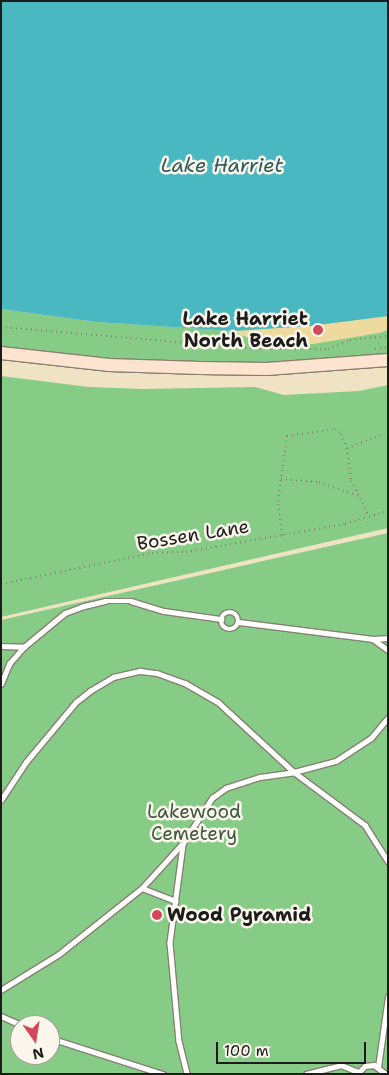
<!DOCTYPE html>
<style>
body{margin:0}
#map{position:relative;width:389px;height:1075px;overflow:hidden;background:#efe3c4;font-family:"Shantell Sans",sans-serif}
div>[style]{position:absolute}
.green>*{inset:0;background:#86cc87}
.sand>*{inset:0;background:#eeda9e}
.water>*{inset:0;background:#49b8c1}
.building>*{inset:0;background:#e8b772}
.path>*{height:2px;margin-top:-1px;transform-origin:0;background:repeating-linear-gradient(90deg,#868070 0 1px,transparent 0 5px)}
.roads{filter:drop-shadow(1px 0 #868070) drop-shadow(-1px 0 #868070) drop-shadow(0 1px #868070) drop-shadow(0 -1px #868070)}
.lane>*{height:4.5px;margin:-2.25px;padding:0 2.25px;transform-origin:2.25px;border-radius:2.25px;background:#fff}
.lane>.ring{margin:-2.25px;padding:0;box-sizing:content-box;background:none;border:4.5px solid #fff;border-radius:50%}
.secondary>*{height:12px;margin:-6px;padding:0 6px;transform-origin:6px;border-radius:6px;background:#fde4d1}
.dots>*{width:14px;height:14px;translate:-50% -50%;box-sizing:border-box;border:2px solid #fbf7ec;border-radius:50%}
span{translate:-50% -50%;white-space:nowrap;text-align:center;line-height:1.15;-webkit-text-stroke:5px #fbf7ec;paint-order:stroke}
.poi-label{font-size:19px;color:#1c1c1c;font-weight:700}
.right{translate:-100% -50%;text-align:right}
.left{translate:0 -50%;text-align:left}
.street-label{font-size:19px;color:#1c1c1c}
.park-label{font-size:19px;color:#415a41}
.water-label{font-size:20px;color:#2e5a5e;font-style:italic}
.frame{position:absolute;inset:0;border:2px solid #1c1c1c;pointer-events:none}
.north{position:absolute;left:10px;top:1015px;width:50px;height:50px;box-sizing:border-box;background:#fbf7ec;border:1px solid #a29f99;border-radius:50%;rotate:167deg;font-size:14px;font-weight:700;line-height:20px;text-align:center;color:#1c1c1c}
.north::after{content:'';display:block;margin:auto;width:18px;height:22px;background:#d1495b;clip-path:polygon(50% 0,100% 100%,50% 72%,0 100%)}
.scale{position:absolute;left:216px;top:1042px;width:150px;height:22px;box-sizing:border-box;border:2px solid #1c1c1c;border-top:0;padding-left:6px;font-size:15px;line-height:18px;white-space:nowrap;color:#1c1c1c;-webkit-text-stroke:4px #fbf7ec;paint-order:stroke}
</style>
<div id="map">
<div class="green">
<i style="clip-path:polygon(1px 309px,96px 322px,232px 331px,388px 316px,388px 360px,267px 369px,1px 353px)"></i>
<i style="clip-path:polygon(1px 376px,89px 387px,142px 389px,255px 387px,284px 395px,359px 391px,388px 385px,388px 528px,1px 617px)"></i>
<i style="clip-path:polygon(evenodd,388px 533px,388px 1074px,1px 1074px,1px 620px,388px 533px,20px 1025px,50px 1025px,50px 1055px,20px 1055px,20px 1025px)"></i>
</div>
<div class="sand">
<i style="clip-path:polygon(388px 316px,388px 330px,379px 333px,313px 344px,261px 343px,232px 331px,309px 326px)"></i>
</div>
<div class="water">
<i style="clip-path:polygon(1px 1px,388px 1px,388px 316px,309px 326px,232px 331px,96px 322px,1px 309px)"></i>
</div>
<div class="building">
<i style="clip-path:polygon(160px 910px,161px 918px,154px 920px,152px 913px)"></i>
</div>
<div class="path">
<i style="left:1px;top:327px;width:260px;rotate:4.9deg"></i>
<i style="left:260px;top:349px;width:68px"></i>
<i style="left:328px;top:349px;width:24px;rotate:-22deg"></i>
<i style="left:350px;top:340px;width:38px;rotate:-6deg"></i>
<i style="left:375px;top:349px;width:13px;rotate:-9deg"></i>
<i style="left:347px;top:448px;width:40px;rotate:-21deg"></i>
<i style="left:281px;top:479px;width:38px;rotate:5deg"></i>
<i style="left:319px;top:482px;width:41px;rotate:19.7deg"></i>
<i style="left:282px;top:535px;width:34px;rotate:-97deg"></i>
<i style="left:278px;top:501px;width:66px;rotate:-82.1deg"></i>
<i style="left:287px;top:436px;width:49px;rotate:-8.3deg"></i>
<i style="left:335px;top:429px;width:8px;rotate:40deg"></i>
<i style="left:341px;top:434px;width:15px;rotate:67deg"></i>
<i style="left:347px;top:448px;width:33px;rotate:83deg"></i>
<i style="left:351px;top:481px;width:38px;rotate:63deg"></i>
<i style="left:1px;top:584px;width:154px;rotate:-11.6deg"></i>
<i style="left:152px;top:553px;width:34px;rotate:-2deg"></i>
<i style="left:186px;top:552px;width:161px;rotate:-10deg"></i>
<i style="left:345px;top:524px;width:45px;rotate:-16.8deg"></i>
</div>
<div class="roads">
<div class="lane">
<i class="ring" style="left:221px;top:612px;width:13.5px;height:13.5px"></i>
<i style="left:239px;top:622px;width:135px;rotate:7.2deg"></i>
<i style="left:373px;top:639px;width:15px;rotate:-4deg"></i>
<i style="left:373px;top:639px;width:19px;rotate:36deg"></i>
<i style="left:1px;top:646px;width:23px;rotate:2deg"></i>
<i style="left:1px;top:684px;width:22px;rotate:-68deg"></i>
<i style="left:9px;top:664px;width:23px;rotate:-49deg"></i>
<i style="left:24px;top:647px;width:53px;rotate:-39.7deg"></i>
<i style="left:65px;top:613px;width:20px;rotate:-20deg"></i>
<i style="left:84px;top:606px;width:22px;rotate:-13deg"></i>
<i style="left:105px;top:601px;width:26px"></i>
<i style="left:131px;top:601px;width:34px;rotate:17deg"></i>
<i style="left:164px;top:611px;width:58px;rotate:8deg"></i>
<i style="left:1px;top:800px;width:45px;rotate:-56.7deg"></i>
<i style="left:26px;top:762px;width:78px;rotate:-50.2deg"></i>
<i style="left:76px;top:702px;width:18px;rotate:-38deg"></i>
<i style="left:90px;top:691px;width:27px;rotate:-31deg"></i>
<i style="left:113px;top:677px;width:28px;rotate:-13deg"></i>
<i style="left:140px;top:671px;width:17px;rotate:7deg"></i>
<i style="left:157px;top:673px;width:30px;rotate:20deg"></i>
<i style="left:185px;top:683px;width:39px;rotate:30deg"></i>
<i style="left:219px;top:703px;width:102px;rotate:42.6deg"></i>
<i style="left:294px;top:772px;width:89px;rotate:36.7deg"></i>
<i style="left:365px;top:825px;width:43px;rotate:57.4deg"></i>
<i style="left:183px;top:845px;width:99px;rotate:97.6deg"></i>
<i style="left:170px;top:943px;width:98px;rotate:84.8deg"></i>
<i style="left:179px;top:1041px;width:34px;rotate:76deg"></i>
<i style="left:142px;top:888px;width:36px;rotate:21deg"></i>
<i style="left:1px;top:990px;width:68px;rotate:-31.8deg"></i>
<i style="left:59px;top:954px;width:106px;rotate:-38.5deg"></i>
<i style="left:142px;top:888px;width:61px;rotate:-47.7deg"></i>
<i style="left:183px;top:843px;width:54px;rotate:-57.2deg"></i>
<i style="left:212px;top:798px;width:17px;rotate:-36deg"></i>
<i style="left:226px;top:788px;width:36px;rotate:-18deg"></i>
<i style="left:260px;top:777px;width:34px;rotate:-8deg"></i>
<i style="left:294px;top:772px;width:43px;rotate:-14.7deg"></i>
<i style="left:336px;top:761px;width:42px;rotate:-33.3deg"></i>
<i style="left:371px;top:738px;width:26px;rotate:-50deg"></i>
<i style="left:1px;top:1016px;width:22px;rotate:24deg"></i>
<i style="left:50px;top:1038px;width:119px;rotate:17.7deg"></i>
<i style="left:378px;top:1067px;width:71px;rotate:-81.9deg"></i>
<i style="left:358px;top:1073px;width:10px;rotate:-45deg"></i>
<i style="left:365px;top:1066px;width:9px;rotate:-6deg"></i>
<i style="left:374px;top:1065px;width:15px;rotate:37deg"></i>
<i style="left:306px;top:1074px;width:36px;rotate:-14deg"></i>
<i style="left:341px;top:1065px;width:18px;rotate:22deg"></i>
</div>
<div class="secondary">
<i style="left:1px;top:353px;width:109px;rotate:6.3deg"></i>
<i style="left:109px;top:365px;width:91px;rotate:1.9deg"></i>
<i style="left:200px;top:368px;width:67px;rotate:0.9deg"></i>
<i style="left:267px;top:369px;width:121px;rotate:-4.3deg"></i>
</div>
</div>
<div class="dots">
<i style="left:318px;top:330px;background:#d1495b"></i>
<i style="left:157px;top:915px;background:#d1495b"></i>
</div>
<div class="poi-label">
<span class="right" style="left:308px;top:330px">Lake Harriet<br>North Beach</span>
<span class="left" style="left:167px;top:915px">Wood Pyramid</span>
</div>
<div class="street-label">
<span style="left:193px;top:535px;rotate:-9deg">Bossen Lane</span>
</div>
<div class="park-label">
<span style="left:194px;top:823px">Lakewood<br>Cemetery</span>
</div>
<div class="water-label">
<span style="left:222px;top:165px">Lake Harriet</span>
</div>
<div class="frame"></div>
<div class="north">N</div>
<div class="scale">100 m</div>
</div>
